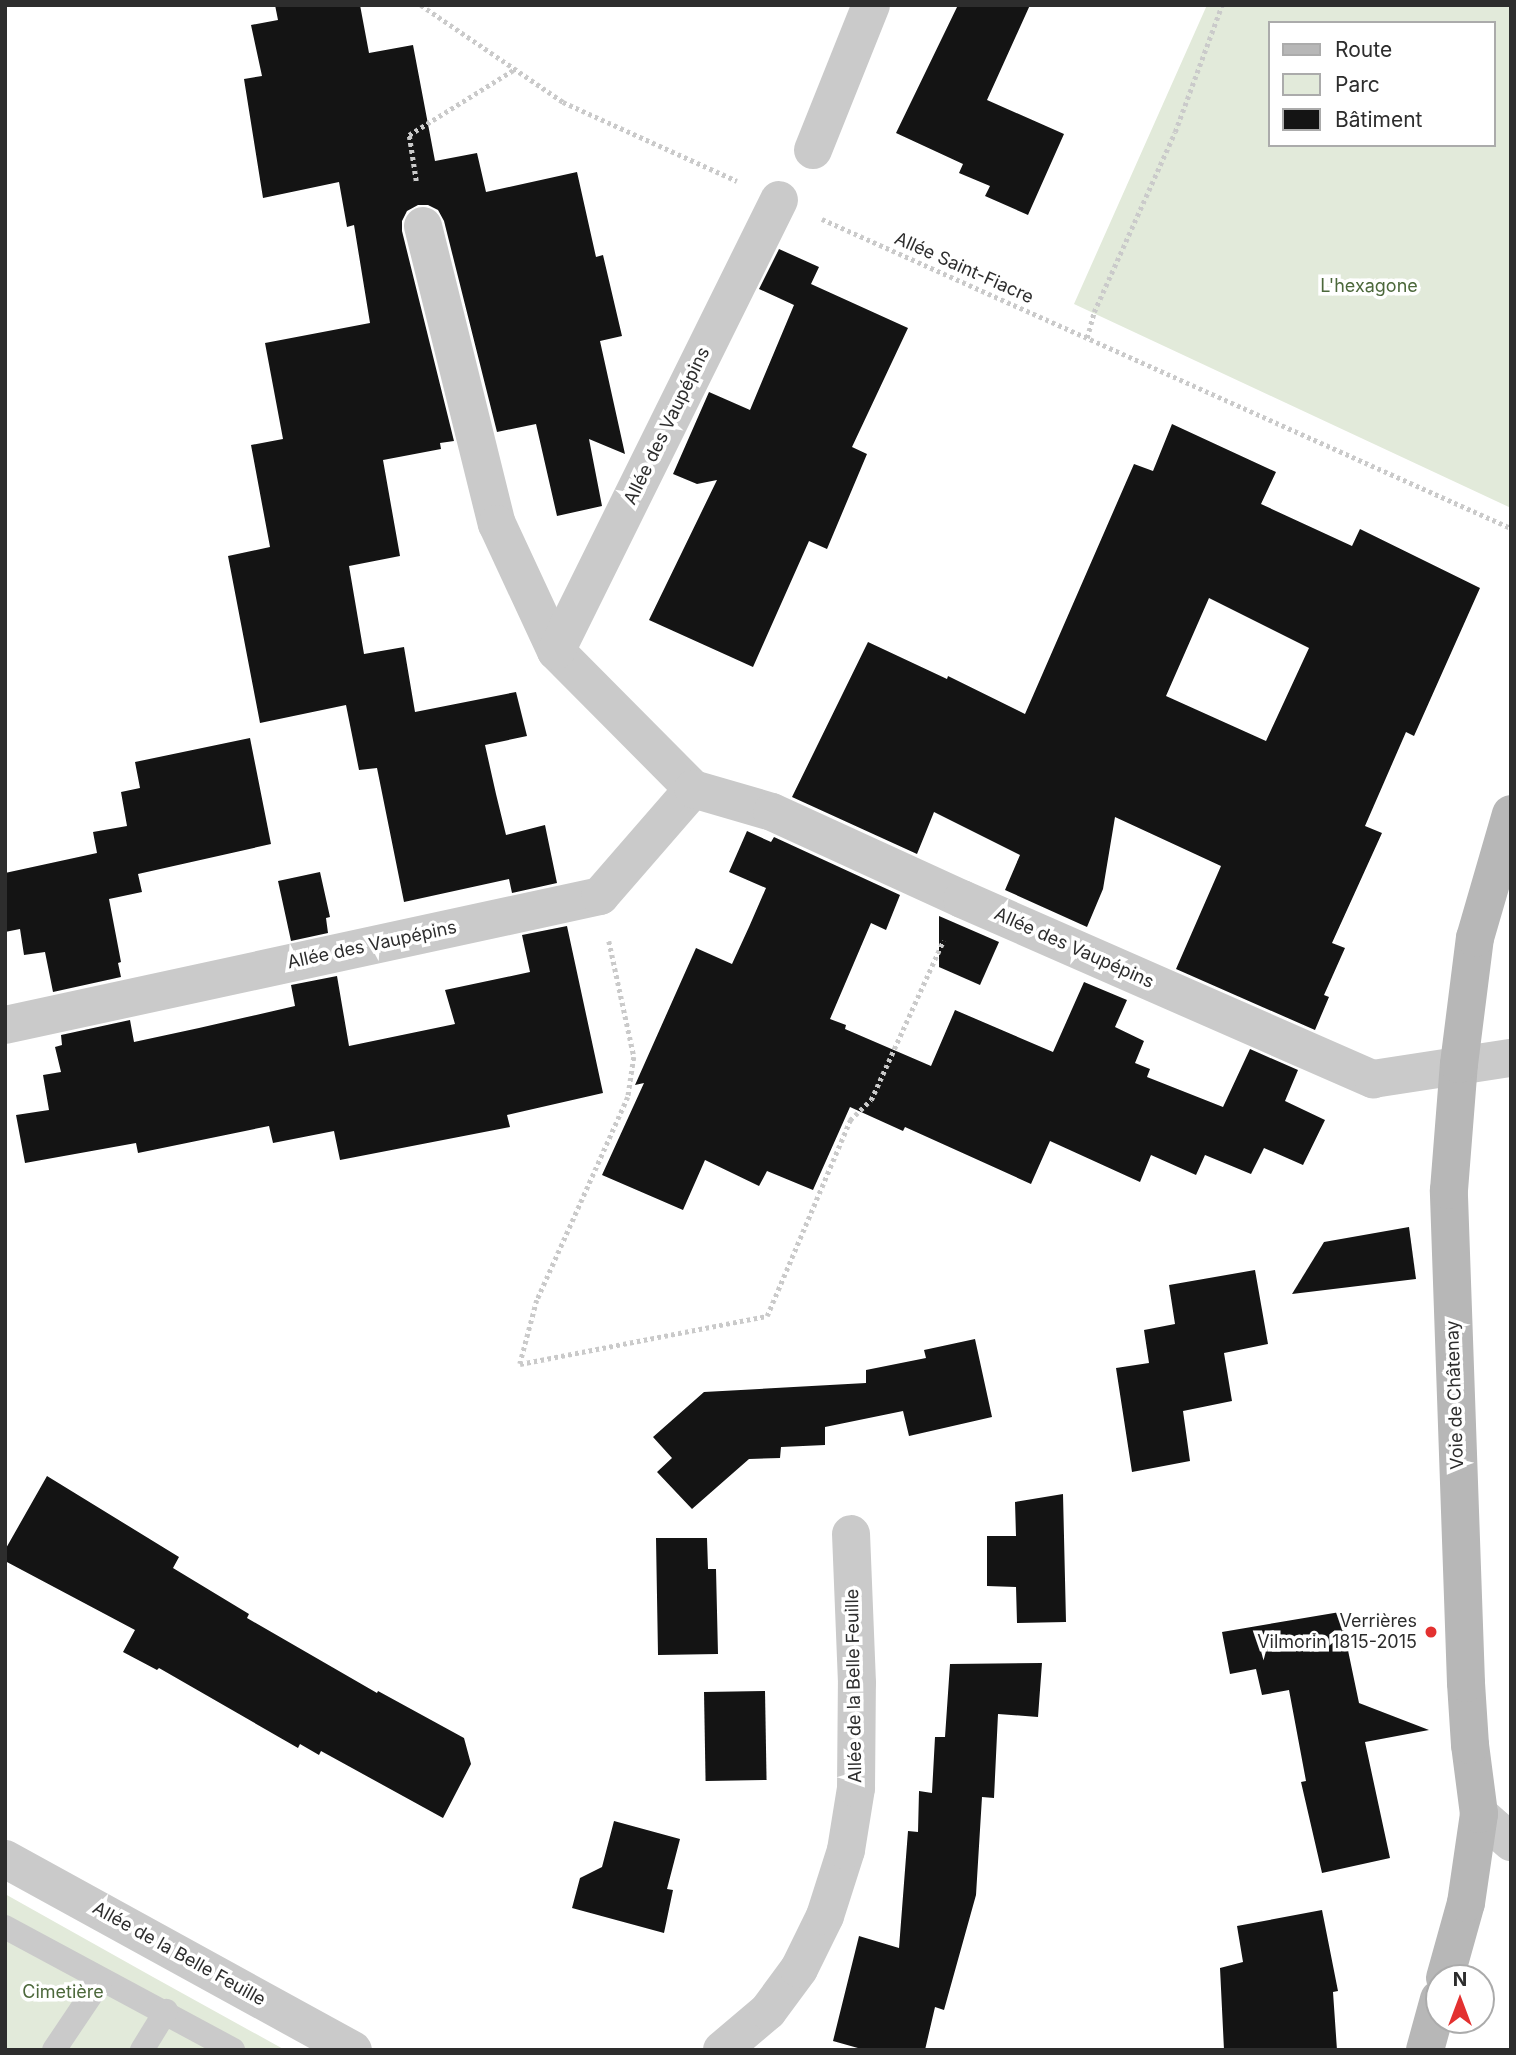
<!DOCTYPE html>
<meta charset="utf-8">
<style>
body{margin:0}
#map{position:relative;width:1516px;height:2055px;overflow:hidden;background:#fff;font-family:Inter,sans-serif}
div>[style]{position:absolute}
.green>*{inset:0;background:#e2eada}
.building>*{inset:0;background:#141414;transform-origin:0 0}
.path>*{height:4.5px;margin-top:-2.25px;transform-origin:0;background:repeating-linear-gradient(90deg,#cacaca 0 3.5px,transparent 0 7px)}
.lane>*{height:24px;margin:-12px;padding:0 12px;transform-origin:12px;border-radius:12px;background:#cacaca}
.street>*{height:38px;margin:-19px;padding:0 19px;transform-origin:19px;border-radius:19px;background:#cacaca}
.secondary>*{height:38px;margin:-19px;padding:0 19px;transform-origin:19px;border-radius:19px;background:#b7b7b7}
.dots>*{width:19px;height:19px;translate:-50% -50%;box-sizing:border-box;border:4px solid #fff;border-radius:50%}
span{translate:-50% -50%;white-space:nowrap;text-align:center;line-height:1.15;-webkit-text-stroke:7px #fff;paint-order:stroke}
.street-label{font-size:18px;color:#2d2d2d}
.park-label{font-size:18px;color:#4c683b}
.poi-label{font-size:18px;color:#2d2d2d}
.right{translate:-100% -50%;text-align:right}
.frame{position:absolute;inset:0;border:7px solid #2d2d2d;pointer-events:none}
.legend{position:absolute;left:1268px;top:21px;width:228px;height:126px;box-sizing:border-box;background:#fff;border:2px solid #ababab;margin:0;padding:9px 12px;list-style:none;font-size:21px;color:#2d2d2d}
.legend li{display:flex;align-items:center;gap:14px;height:35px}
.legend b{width:35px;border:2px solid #ababab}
.north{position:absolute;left:1425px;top:1964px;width:70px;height:70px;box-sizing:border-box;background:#fff;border:2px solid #ababab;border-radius:50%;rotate:0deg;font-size:19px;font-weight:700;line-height:28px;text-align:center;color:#2d2d2d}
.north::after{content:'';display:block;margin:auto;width:24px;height:32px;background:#e33130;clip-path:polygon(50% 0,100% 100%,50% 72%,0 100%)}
</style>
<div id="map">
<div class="green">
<i style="clip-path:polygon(evenodd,1207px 5px,1511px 5px,1511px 508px,1074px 304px,1207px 5px,1269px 23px,1493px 23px,1493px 145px,1269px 145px,1269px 23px)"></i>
<i style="clip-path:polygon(5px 1894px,153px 1977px,285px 2050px,5px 2050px)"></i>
</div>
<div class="building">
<i style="clip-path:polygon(275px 5px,360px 5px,369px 53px,413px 45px,435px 161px,477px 153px,486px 192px,577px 172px,596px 257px,603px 255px,622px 336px,600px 341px,625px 454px,589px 439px,602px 506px,557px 516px,536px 424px,497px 432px,444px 221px,438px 210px,428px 205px,418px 205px,407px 211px,402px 221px,402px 231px,454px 441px,440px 443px,441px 449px,383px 460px,400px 556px,349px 566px,364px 654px,404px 647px,415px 712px,516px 692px,527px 736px,485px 745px,496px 794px,506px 835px,545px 825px,557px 883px,512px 893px,509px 879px,404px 902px,377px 768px,359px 770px,346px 705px,260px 723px,228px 556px,270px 547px,251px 445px,283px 439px,265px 343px,370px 323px,354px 225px,347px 227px,339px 182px,263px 198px,244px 79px,262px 76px,251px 25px,278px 20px)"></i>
<i style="clip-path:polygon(958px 5px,1030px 5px,987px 100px,1064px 134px,1028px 215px,985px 196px,990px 186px,959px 173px,963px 164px,896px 133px)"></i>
<i style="clip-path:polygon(779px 249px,819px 267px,811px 284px,908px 328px,852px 447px,867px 454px,827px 549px,809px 541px,753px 667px,649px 620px,717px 480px,697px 484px,673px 474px,709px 392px,750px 410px,794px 305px,759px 289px)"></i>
<i style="clip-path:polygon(evenodd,1172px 424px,1276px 472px,1261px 504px,1352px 546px,1360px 529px,1480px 588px,1414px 736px,1406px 732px,1365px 826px,1382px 833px,1332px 943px,1345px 948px,1324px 995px,1329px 997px,1315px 1030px,1176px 969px,1221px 866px,1115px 817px,1103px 889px,1087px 927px,1005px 890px,1020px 855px,934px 812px,917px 854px,792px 797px,868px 642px,947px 679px,948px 676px,1025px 714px,1134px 464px,1153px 471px,1172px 424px,1209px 598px,1309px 648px,1266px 741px,1166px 696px,1209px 598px)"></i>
<i style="clip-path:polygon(250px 738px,271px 844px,138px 874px,142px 892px,109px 899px,121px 962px,118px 963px,121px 977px,53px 992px,45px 952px,24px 955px,20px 929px,5px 932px,5px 873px,97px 853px,93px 832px,127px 826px,121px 792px,140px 788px,135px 762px)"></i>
<i style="clip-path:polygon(747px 831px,771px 842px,774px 837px,900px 895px,886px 930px,871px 923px,830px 1019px,846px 1025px,845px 1029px,931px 1066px,955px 1010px,1053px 1052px,1084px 982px,1127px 1000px,1115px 1027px,1144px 1041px,1135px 1063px,1150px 1069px,1147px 1077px,1223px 1107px,1250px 1049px,1298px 1070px,1285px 1101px,1325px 1120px,1303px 1165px,1264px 1148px,1251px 1174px,1205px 1155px,1196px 1175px,1151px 1155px,1140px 1182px,1050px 1141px,1031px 1184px,905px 1127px,903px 1131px,850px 1107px,813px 1190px,767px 1171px,759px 1186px,705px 1160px,683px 1210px,602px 1175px,644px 1083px,635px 1085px,696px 948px,732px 964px,749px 927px,766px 888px,729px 872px)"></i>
<i style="clip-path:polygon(320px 872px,330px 917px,326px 918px,328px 933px,291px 941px,278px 881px)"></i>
<i style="clip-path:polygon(939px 916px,999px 942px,980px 985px,939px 967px)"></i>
<i style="clip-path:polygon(567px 926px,603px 1093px,507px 1115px,510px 1127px,340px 1160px,334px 1131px,273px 1143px,269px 1126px,138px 1153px,136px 1143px,25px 1163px,16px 1115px,49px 1110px,43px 1075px,61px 1072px,55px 1047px,62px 1045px,61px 1035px,130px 1020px,134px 1042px,199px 1028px,295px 1006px,291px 985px,337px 976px,349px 1046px,455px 1024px,445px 990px,530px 972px,522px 935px)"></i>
<i style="clip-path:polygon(1409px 1227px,1416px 1279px,1292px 1294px,1324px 1242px)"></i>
<i style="clip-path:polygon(1255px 1270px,1268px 1344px,1224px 1353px,1232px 1401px,1183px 1411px,1190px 1461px,1132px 1472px,1116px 1368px,1149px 1363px,1144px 1330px,1175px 1324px,1169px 1285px)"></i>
<i style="clip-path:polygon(975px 1339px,992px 1417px,909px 1436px,903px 1411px,825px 1427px,825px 1445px,781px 1447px,780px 1458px,749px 1459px,692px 1509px,657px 1472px,672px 1458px,653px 1437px,704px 1392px,866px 1383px,866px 1370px,926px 1358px,924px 1350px)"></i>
<i style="clip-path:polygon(47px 1476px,179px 1557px,173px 1568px,249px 1614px,247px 1618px,377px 1693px,378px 1691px,464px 1738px,471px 1764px,443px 1818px,321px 1751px,319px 1755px,300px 1744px,298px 1748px,159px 1668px,157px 1670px,123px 1652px,135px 1630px,5px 1561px,5px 1550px)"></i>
<i style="clip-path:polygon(1063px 1494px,1066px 1622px,1017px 1623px,1016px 1587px,987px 1586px,987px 1536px,1016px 1536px,1015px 1502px)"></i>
<i style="clip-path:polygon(656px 1538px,707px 1538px,708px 1569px,716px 1569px,718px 1654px,658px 1655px)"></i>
<i style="clip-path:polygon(1340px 1612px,1359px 1703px,1429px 1730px,1365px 1742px,1390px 1858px,1322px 1873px,1301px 1782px,1306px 1781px,1289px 1690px,1262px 1695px,1256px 1669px,1230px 1674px,1222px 1632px)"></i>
<i style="clip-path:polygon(1042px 1663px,1038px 1717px,998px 1714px,994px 1798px,982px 1797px,976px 1895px,944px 2010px,935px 2007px,925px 2050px,865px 2050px,833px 2041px,859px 1936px,899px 1948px,908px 1831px,918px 1832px,919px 1791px,932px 1793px,935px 1737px,945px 1737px,950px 1664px)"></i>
<i style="left:765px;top:1691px;width:89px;height:61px;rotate:89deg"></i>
<i style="clip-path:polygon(614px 1821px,680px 1839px,667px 1889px,673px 1890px,664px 1933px,572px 1908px,580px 1878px,602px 1867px)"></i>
<i style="clip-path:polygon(1322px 1910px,1338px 1991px,1333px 1992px,1337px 2050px,1224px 2050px,1220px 1968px,1243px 1962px,1237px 1926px)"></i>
</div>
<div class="path">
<i style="left:421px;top:5px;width:172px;rotate:34.3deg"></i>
<i style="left:563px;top:102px;width:191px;rotate:24.4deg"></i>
<i style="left:416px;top:181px;width:47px;rotate:-98.7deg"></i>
<i style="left:409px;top:135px;width:125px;rotate:-31.9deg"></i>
<i style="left:822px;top:219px;width:755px;rotate:24.16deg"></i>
<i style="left:1087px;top:338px;width:27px;rotate:-75deg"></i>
<i style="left:1094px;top:312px;width:197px;rotate:-65.8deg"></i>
<i style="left:1175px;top:132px;width:135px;rotate:-69.7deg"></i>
<i style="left:609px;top:941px;width:119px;rotate:77.8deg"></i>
<i style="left:634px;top:1057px;width:40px;rotate:98.5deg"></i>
<i style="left:628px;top:1097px;width:222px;rotate:114.1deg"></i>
<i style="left:537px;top:1300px;width:66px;rotate:104.9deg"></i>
<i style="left:520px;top:1364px;width:252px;rotate:-11deg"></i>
<i style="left:767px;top:1316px;width:213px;rotate:-67deg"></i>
<i style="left:850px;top:1120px;width:29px;rotate:-44deg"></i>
<i style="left:871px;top:1100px;width:175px;rotate:-65.6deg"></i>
</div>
<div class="lane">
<i style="left:5px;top:1927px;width:259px;rotate:28.3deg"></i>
<i style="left:54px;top:2050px;width:84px;rotate:-56.1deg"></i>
<i style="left:142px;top:2050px;width:46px;rotate:-58.4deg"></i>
</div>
<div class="street">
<i style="left:813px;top:150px;width:156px;rotate:-68.2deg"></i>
<i style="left:423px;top:226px;width:307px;rotate:76.1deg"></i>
<i style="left:497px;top:524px;width:140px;rotate:65.1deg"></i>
<i style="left:693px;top:789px;width:194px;rotate:-134.8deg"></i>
<i style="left:556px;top:651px;width:503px;rotate:-63.69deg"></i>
<i style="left:5px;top:1025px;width:609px;rotate:-12.23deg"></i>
<i style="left:600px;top:896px;width:142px;rotate:-49deg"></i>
<i style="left:693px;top:789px;width:82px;rotate:16.2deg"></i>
<i style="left:772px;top:812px;width:209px;rotate:24.6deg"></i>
<i style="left:962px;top:899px;width:449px;rotate:23.7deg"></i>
<i style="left:1373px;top:1079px;width:140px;rotate:-8.7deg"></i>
<i style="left:1479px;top:1814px;width:43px;rotate:41.2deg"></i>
<i style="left:5px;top:1859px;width:397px;rotate:28.8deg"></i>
<i style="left:722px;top:2050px;width:60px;rotate:-40.3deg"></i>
<i style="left:768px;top:2011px;width:52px;rotate:-53.6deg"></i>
<i style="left:799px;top:1969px;width:59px;rotate:-63.9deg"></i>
<i style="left:825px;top:1916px;width:69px;rotate:-72.3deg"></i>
<i style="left:846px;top:1850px;width:63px;rotate:-80.8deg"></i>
<i style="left:856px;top:1788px;width:105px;rotate:-89.5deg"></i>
<i style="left:857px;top:1683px;width:149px;rotate:-92.3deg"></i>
</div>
<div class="secondary">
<i style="left:1445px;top:1978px;width:78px;rotate:-74.4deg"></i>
<i style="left:1466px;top:1903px;width:90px;rotate:-81.7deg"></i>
<i style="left:1479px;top:1814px;width:70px;rotate:-97.4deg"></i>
<i style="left:1470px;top:1745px;width:62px;rotate:-93.7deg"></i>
<i style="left:1466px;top:1683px;width:493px;rotate:-92deg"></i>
<i style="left:1449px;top:1190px;width:126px;rotate:-85.5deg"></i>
<i style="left:1459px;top:1064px;width:127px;rotate:-82.8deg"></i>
<i style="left:1475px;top:938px;width:129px;rotate:-73.8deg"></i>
<i style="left:1425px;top:2050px;width:53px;rotate:-74.6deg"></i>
</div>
<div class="dots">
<i style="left:1431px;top:1632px;background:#e33130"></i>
</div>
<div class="street-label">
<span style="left:964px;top:268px;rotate:24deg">Allée Saint-Fiacre</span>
<span style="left:667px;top:426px;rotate:-64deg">Allée des Vaupépins</span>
<span style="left:372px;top:945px;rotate:-12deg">Allée des Vaupépins</span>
<span style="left:1074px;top:948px;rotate:24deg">Allée des Vaupépins</span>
<span style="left:1455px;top:1395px;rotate:-92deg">Voie de Châtenay</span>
<span style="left:854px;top:1686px;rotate:-91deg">Allée de la Belle Feuille</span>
<span style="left:179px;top:1954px;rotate:29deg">Allée de la Belle Feuille</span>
</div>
<div class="park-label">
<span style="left:1369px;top:286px">L'hexagone</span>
<span style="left:63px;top:1992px">Cimetière</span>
</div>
<div class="poi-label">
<span class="right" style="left:1417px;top:1632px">Verrières<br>Vilmorin 1815-2015</span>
</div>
<div class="frame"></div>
<ul class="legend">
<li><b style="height:9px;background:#b7b7b7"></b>Route</li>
<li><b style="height:19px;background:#e2eada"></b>Parc</li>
<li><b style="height:19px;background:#141414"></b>Bâtiment</li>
</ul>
<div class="north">N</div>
</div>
